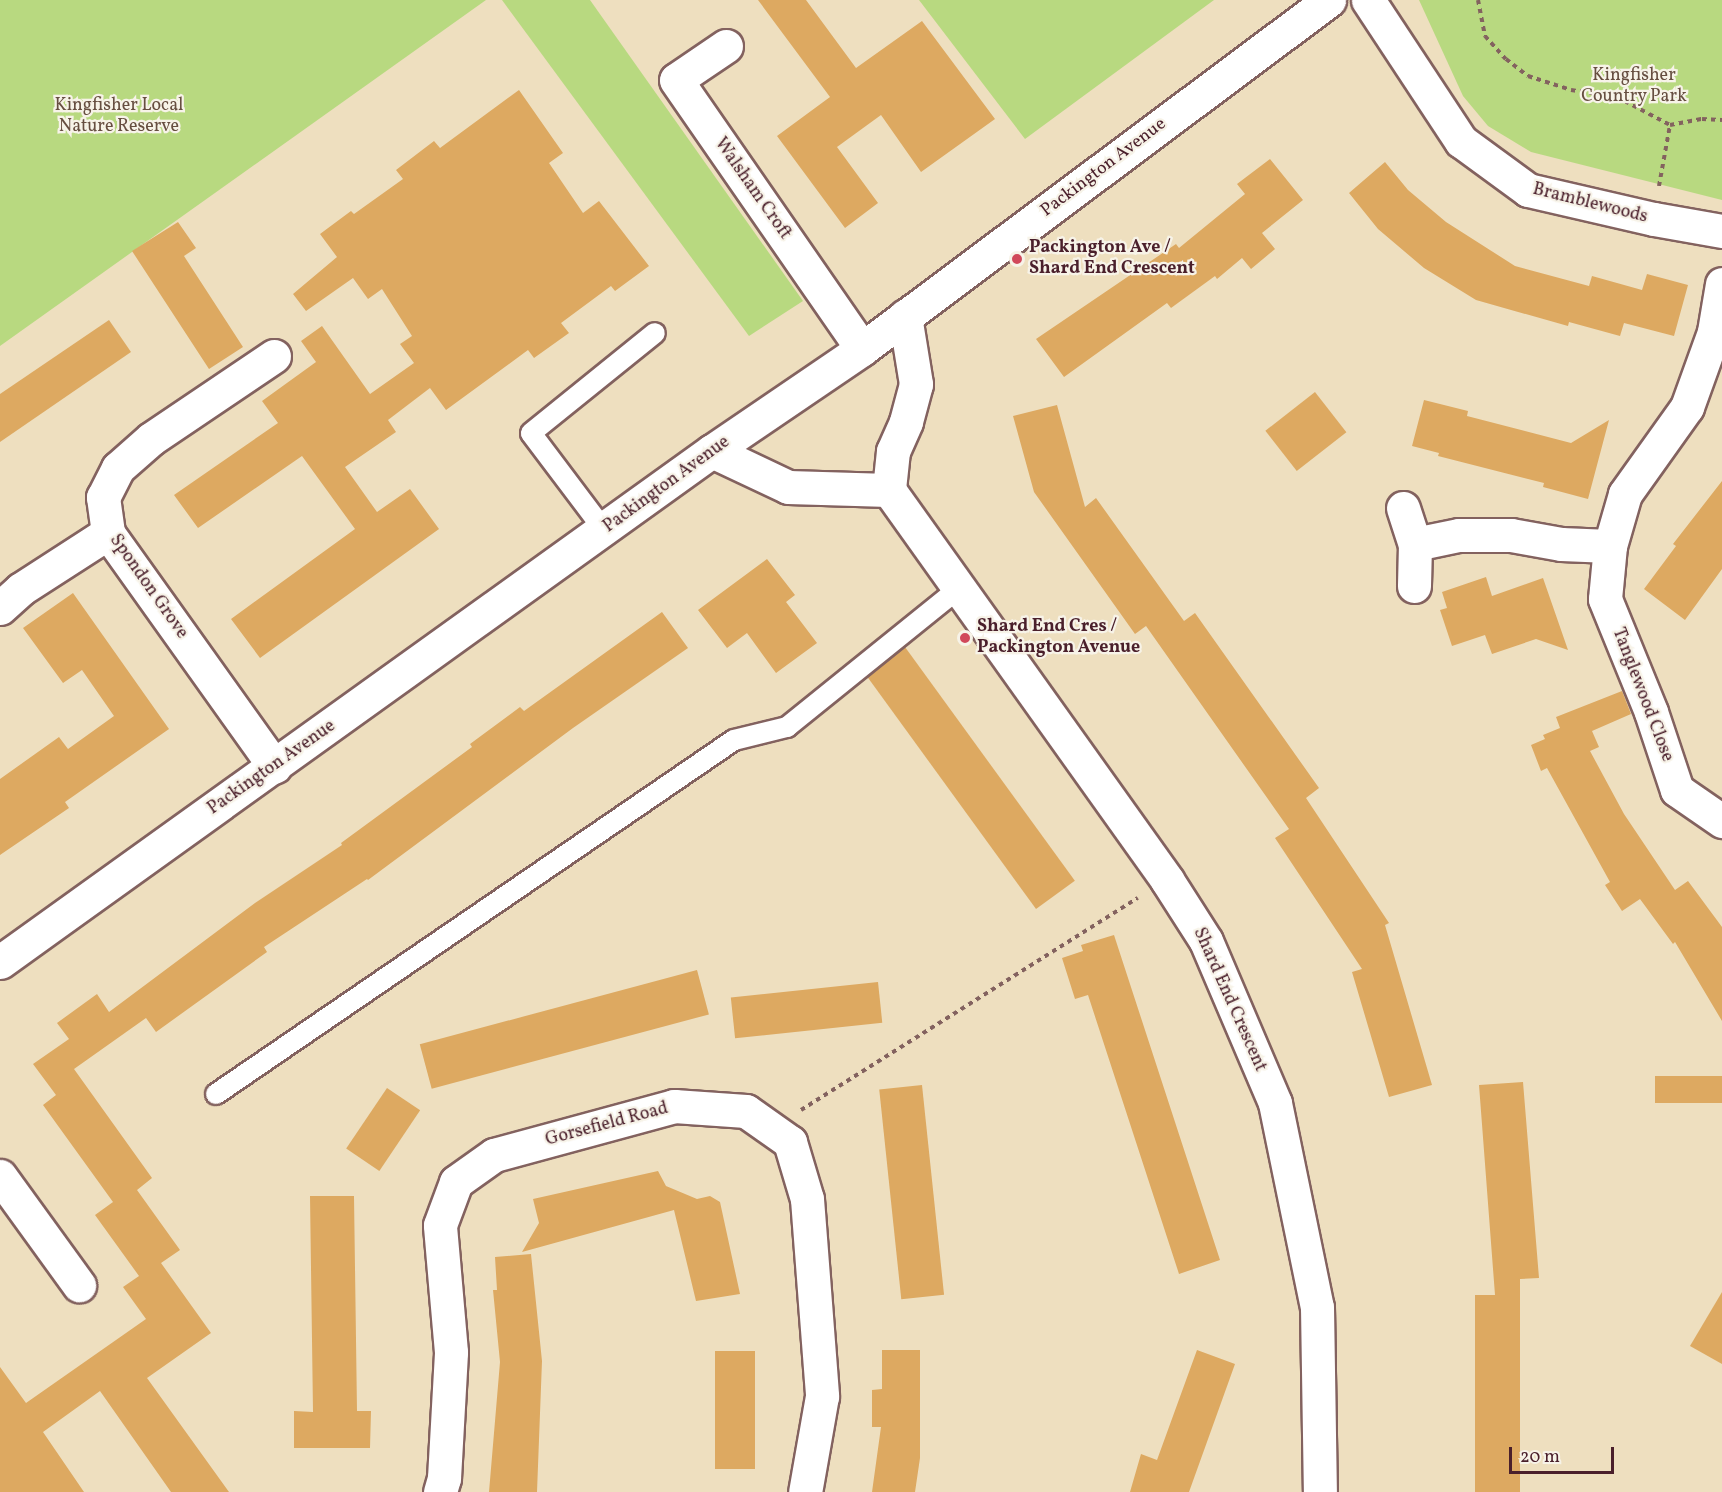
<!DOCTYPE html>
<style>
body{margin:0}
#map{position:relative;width:1722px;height:1492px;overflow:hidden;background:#eedfbf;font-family:Vollkorn,serif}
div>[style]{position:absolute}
.green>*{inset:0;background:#b8d980}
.building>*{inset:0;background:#dda961;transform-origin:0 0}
.path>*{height:4px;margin-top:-2px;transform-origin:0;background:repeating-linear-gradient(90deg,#83625f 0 4.5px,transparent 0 9px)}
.roads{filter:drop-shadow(2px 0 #83625f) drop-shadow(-2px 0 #83625f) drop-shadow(0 2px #83625f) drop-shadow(0 -2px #83625f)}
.lane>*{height:20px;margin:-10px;padding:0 10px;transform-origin:10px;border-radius:10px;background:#fff}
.street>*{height:33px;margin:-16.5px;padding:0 16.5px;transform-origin:16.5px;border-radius:16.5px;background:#fff}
.secondary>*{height:33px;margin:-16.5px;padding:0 16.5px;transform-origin:16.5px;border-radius:16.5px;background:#fff}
.dots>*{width:16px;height:16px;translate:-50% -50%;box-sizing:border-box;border:3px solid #f7f3e8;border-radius:50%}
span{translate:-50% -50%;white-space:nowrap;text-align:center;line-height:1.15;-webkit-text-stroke:4.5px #f7f3e8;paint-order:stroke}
.park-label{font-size:18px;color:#664e40}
.street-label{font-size:18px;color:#4a1f2b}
.poi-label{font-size:18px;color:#4a1f2b;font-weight:700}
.left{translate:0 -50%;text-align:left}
.scale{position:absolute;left:1509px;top:1447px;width:105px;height:27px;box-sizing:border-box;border:3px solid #4a1f2b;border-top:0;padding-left:8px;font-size:18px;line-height:21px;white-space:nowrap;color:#4a1f2b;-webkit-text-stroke:4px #f7f3e8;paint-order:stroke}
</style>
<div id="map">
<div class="green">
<i style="clip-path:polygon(0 0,486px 0,0 346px)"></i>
<i style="clip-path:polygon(502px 0,590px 0,803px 301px,749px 336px)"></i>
<i style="clip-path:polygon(919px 0,1214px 0,1025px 139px)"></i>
<i style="clip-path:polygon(1419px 0,1722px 0,1722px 200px,1531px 152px,1488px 126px,1463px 96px)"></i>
</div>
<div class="building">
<i style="clip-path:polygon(758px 0,806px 0,856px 68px,922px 21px,995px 119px,921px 172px,881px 115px,837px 147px,878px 203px,845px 228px,777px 136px,830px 97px)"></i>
<i style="clip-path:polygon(519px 90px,563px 153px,549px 163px,583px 213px,599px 201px,649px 266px,615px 291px,611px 286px,561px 323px,569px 333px,534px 358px,528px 350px,446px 410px,430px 388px,388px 420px,396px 432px,345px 467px,377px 512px,410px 489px,439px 529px,260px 658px,231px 619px,355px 529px,302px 456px,198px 528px,174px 495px,278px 423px,262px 401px,316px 362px,301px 341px,322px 326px,370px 394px,414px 363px,400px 344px,412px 336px,382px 289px,368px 299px,353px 278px,306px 311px,293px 294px,337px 257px,320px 234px,351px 211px,354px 214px,403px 179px,396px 170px,434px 141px,440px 148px)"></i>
<i style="clip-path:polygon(1270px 159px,1303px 200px,1262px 233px,1275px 249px,1251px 269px,1242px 258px,1217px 279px,1215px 276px,1171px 308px,1167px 303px,1064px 377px,1036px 339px,1176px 244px,1179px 248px,1245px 194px,1237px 184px)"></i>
<i style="clip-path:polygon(1385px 162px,1408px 190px,1446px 222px,1515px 266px,1589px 286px,1592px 276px,1642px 290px,1647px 274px,1688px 285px,1674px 336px,1624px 323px,1620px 336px,1569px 322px,1568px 326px,1476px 300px,1424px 268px,1378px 229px,1349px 193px)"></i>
<i style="clip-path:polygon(178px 222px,196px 248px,184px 256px,243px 347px,209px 369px,132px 251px)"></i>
<i style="clip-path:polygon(109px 320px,131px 352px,0 442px,0 394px)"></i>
<i style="left:1315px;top:392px;width:51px;height:63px;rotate:52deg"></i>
<i style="clip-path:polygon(1424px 400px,1468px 411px,1467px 416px,1571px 443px,1609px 420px,1588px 499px,1543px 487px,1544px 483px,1438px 456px,1439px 453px,1412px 446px)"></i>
<i style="clip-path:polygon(1057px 405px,1085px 507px,1096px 498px,1184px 621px,1195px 613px,1319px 788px,1306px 798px,1389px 923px,1385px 925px,1432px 1085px,1389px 1097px,1352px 972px,1362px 969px,1275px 838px,1289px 829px,1146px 626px,1135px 634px,1034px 492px,1013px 416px)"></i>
<i style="clip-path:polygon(1722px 481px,1722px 569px,1685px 620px,1644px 589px,1676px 546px,1673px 544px)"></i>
<i style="clip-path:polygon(767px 559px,795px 595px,786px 602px,817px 643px,776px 673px,747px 633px,727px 648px,698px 610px)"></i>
<i style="clip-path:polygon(1486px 577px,1492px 596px,1543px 578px,1568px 650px,1536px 639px,1492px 654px,1485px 635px,1452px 646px,1440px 610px,1447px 608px,1442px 592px)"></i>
<i style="clip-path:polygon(73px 593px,169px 729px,65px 802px,69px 808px,0 855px,0 779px,59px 737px,68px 749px,114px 716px,82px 670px,63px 683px,23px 628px)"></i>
<i style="clip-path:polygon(662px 612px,688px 648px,573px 728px,368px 880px,367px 879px,264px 947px,267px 952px,156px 1032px,146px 1018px,74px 1069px,152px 1178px,137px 1190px,180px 1250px,161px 1263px,211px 1333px,147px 1378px,229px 1492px,171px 1492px,100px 1391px,43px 1432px,84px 1492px,0 1492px,0 1367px,26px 1403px,146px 1319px,123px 1287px,139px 1276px,95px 1215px,113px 1202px,43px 1105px,56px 1095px,33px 1064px,69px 1039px,57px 1023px,97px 994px,109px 1012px,255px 903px,342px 845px,341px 843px,472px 747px,470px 744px,520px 707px,524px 711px)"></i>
<i style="left:905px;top:647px;width:289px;height:48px;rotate:54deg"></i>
<i style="clip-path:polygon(1622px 691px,1631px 714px,1592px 731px,1599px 747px,1590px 751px,1624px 814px,1675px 890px,1688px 881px,1722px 927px,1722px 1021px,1675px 942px,1673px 944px,1640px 899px,1622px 911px,1605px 885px,1610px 882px,1547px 768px,1541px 771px,1531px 745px,1545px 739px,1543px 735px,1560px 728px,1556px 717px)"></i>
<i style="clip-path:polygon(1114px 935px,1220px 1260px,1179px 1274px,1088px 995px,1075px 999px,1062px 958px,1083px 951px,1081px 945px)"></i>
<i style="left:697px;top:970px;width:46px;height:287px;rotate:75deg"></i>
<i style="left:878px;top:982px;width:41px;height:148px;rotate:84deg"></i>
<i style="left:1722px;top:1076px;width:27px;height:67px;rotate:90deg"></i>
<i style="clip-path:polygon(1523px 1082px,1539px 1278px,1520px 1279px,1520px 1492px,1475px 1492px,1475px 1295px,1495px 1295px,1479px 1085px)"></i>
<i style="left:922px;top:1085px;width:211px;height:43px;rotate:84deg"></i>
<i style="left:387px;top:1088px;width:40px;height:73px;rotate:34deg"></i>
<i style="clip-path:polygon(658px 1171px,666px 1186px,697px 1199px,710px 1196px,720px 1202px,740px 1294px,696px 1301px,674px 1210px,522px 1252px,539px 1223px,533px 1199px)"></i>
<i style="clip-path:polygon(310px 1196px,354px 1196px,357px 1411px,371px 1411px,370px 1448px,294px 1448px,294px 1411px,313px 1412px)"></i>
<i style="clip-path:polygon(531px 1254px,542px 1361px,537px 1492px,489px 1492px,500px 1362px,493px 1290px,497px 1290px,495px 1257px)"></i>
<i style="clip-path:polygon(1722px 1292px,1722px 1364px,1690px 1346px)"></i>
<i style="clip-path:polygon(882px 1350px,920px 1350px,920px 1458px,915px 1492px,872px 1492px,881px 1427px,872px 1427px,872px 1390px,882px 1389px)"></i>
<i style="clip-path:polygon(1197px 1350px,1235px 1364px,1189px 1492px,1130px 1492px,1141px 1454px,1157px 1460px)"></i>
<i style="left:715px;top:1351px;width:40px;height:118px"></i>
</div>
<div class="path">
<i style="left:1478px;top:0;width:37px;rotate:79deg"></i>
<i style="left:1485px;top:36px;width:31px;rotate:48deg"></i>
<i style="left:1506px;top:59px;width:28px;rotate:38deg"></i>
<i style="left:1528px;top:76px;width:45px;rotate:18deg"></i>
<i style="left:1571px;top:90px;width:47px;rotate:8.7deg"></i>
<i style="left:1617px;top:97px;width:60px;rotate:27.8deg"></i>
<i style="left:1670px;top:125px;width:33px;rotate:-11deg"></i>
<i style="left:1702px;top:119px;width:20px;rotate:3deg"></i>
<i style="left:1659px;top:186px;width:62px;rotate:-79.8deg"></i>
<i style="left:801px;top:1110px;width:398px;rotate:-32.2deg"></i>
</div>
<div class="roads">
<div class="lane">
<i style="left:604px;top:530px;width:121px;rotate:-127deg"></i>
<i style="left:531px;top:433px;width:159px;rotate:-38.9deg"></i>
<i style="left:216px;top:1094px;width:627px;rotate:-34.35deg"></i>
<i style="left:734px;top:740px;width:55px;rotate:-13.8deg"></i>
<i style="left:787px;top:727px;width:221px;rotate:-38.9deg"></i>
</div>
<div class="street">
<i style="left:1368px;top:0;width:169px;rotate:56.6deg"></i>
<i style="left:1461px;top:141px;width:83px;rotate:36.2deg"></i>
<i style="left:1528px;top:190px;width:129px;rotate:13deg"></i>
<i style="left:1654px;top:219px;width:69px;rotate:10deg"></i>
<i style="left:726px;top:46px;width:60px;rotate:145.8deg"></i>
<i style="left:676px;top:80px;width:327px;rotate:55.3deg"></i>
<i style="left:1722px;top:284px;width:49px;rotate:99.5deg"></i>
<i style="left:1714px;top:332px;width:80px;rotate:109.8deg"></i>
<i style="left:1687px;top:407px;width:107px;rotate:125.5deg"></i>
<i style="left:1625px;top:494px;width:54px;rotate:106.1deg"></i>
<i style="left:1610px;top:546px;width:53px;rotate:95.4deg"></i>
<i style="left:1605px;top:599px;width:122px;rotate:67.8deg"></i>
<i style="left:1651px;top:712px;width:82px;rotate:71.6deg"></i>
<i style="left:1677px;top:790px;width:55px;rotate:34.6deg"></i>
<i style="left:905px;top:316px;width:69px;rotate:80.8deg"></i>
<i style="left:916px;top:384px;width:39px;rotate:105deg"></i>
<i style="left:906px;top:422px;width:32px;rotate:114deg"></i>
<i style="left:893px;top:451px;width:39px;rotate:96deg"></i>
<i style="left:889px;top:490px;width:479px;rotate:54.5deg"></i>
<i style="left:1167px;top:880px;width:72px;rotate:57.4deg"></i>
<i style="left:1206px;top:941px;width:176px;rotate:66.9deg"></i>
<i style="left:1275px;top:1103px;width:208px;rotate:78.4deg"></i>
<i style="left:1317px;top:1307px;width:185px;rotate:89.1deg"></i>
<i style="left:274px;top:356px;width:148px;rotate:146deg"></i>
<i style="left:151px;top:439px;width:44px;rotate:138.7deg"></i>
<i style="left:118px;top:468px;width:33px;rotate:117deg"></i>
<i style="left:103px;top:497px;width:36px;rotate:82deg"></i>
<i style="left:108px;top:533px;width:287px;rotate:54.5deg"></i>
<i style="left:712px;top:451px;width:84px;rotate:25.3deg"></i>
<i style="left:788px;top:487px;width:101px;rotate:1.7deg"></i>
<i style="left:1403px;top:508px;width:38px;rotate:72deg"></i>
<i style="left:1415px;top:544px;width:42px;rotate:91.4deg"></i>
<i style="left:1415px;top:544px;width:45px;rotate:-11.6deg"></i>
<i style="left:1459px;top:535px;width:52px"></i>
<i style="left:1511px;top:535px;width:51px;rotate:10.2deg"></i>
<i style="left:1561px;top:544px;width:49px;rotate:2.3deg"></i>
<i style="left:0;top:608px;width:28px;rotate:-42deg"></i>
<i style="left:21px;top:589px;width:103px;rotate:-32.8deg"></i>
<i style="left:0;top:1176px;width:135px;rotate:54.1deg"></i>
<i style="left:440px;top:1492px;width:15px;rotate:-74deg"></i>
<i style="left:444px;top:1478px;width:126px;rotate:-86.8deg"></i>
<i style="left:451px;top:1352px;width:127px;rotate:-95deg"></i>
<i style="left:440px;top:1225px;width:46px;rotate:-69.6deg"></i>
<i style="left:456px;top:1182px;width:47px;rotate:-35.4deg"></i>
<i style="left:494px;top:1155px;width:187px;rotate:-15.2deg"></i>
<i style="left:674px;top:1106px;width:72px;rotate:4deg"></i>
<i style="left:746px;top:1111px;width:54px;rotate:35.2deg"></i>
<i style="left:790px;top:1142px;width:59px;rotate:73.4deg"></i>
<i style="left:807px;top:1199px;width:198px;rotate:85.6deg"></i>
<i style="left:822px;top:1396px;width:97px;rotate:100deg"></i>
</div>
<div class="secondary">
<i style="left:0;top:962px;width:876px;rotate:-35.67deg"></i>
<i style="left:712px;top:451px;width:181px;rotate:-34.2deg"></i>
<i style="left:862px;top:349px;width:583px;rotate:-36.77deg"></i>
</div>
</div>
<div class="dots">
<i style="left:1017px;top:259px;background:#d1495b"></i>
<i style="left:965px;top:638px;background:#d1495b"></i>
</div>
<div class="park-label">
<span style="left:1634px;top:87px">Kingfisher<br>Country Park</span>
<span style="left:119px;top:117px">Kingfisher Local<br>Nature Reserve</span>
</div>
<div class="street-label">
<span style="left:1104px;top:168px;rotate:-37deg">Packington Avenue</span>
<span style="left:752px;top:189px;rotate:55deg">Walsham Croft</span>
<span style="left:1590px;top:204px;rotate:14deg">Bramblewoods</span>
<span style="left:667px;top:485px;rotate:-36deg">Packington Avenue</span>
<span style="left:148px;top:587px;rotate:55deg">Spondon Grove</span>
<span style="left:1642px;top:695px;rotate:69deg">Tanglewood Close</span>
<span style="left:272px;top:768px;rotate:-35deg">Packington Avenue</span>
<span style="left:1229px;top:1000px;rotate:66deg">Shard End Crescent</span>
<span style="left:607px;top:1125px;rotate:-15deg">Gorsefield Road</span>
</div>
<div class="poi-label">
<span class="left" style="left:1029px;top:259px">Packington Ave /<br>Shard End Crescent</span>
<span class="left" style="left:977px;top:638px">Shard End Cres /<br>Packington Avenue</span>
</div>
<div class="scale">20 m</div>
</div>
